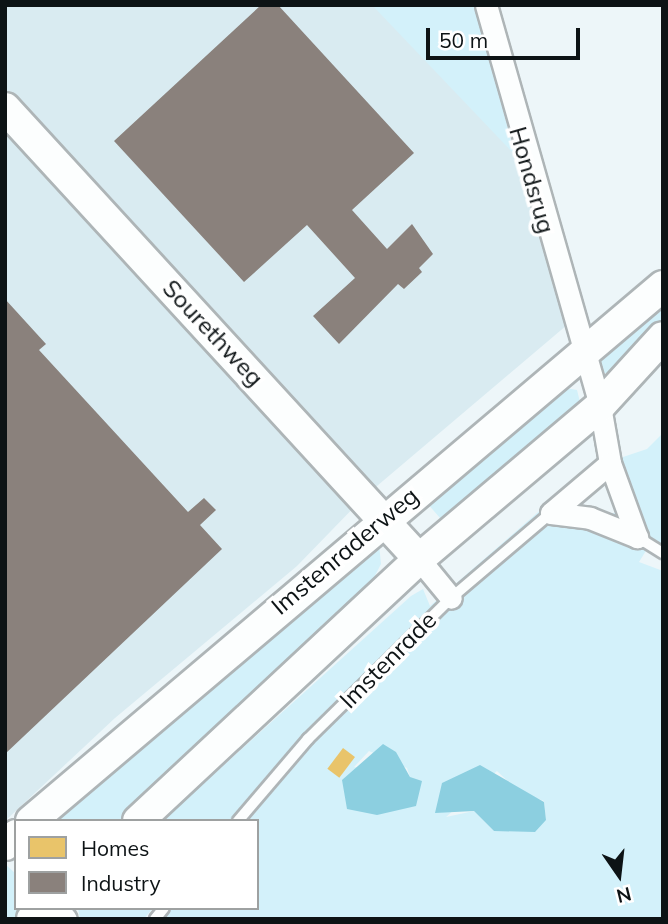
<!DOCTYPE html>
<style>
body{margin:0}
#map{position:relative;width:668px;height:924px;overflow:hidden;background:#edf6f9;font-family:Mulish,sans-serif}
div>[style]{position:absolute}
.built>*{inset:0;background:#d9ebf1}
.green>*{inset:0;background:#d3f1fa}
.water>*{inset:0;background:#8ccfe0}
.homes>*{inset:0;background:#e9c46a;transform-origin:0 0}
.industry>*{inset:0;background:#8a817c}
.roads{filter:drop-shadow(2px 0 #aeb5b7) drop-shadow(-2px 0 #aeb5b7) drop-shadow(0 2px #aeb5b7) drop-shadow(0 -2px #aeb5b7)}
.lane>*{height:10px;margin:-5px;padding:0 5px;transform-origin:5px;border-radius:5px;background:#fcfefe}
.street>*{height:21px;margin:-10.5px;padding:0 10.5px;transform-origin:10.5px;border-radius:10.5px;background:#fcfefe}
.secondary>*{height:30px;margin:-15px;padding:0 15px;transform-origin:15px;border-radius:15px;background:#fcfefe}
span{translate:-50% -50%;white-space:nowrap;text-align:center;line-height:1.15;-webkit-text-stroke:7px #fff;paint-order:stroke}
.street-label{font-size:24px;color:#0d1315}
.frame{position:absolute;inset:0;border:7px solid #0d1315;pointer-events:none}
.legend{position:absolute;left:14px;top:819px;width:245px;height:91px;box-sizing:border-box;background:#fff;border:2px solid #9ea1a1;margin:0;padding:9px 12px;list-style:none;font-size:21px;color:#0d1315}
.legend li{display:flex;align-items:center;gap:14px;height:35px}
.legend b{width:35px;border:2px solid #9ea1a1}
.north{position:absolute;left:584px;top:840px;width:70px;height:70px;-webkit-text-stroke:5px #fff;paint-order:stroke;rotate:166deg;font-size:19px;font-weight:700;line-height:28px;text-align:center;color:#0d1315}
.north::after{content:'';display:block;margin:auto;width:24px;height:32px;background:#0d1315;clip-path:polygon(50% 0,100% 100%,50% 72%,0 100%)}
.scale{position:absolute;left:426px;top:28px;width:154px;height:32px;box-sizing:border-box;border:4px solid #0d1315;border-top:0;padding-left:9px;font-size:21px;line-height:24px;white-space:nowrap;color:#0d1315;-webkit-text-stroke:5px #fff;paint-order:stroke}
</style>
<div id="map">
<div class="built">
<i style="clip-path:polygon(5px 5px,480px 5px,514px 154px,567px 325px,364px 497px,297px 566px,115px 718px,5px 821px)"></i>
</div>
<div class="green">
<i style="clip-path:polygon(372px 5px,476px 5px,514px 154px)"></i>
<i style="clip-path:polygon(663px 297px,663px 326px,611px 375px,599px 371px,599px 351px)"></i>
<i style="clip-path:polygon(560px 387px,577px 390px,581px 406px,447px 526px,420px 495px)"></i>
<i style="clip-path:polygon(evenodd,663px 433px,663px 546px,652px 541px,639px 562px,663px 571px,663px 919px,162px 919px,171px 908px,257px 908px,257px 821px,162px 821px,411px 596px,423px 589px,430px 606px,544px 507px,570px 523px,636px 508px,622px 478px,623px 457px,647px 449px,663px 433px,369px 751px,407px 768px,410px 777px,354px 767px,369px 751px,663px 433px,497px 771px,517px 790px,544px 801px,546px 820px,494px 831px,474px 811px,446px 817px,497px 771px)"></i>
<i style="clip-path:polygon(379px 544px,381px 564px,365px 595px,189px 753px,127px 821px,43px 821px)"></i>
<i style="clip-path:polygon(5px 864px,16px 874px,16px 908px,31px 908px,20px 919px,5px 919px)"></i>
<i style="clip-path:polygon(78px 908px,153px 908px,144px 919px,80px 919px)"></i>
</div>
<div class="water">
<i style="clip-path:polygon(383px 744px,396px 752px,410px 777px,422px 781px,416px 806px,377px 815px,347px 809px,342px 780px)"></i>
<i style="clip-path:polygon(480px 765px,544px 802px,546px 820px,535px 832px,494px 831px,474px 811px,435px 813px,442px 783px)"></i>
</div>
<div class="homes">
<i style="left:343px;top:748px;width:15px;height:26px;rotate:37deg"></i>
</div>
<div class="industry">
<i style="clip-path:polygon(261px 5px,278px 5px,414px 153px,352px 210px,387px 249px,412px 224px,433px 254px,419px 268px,422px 272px,404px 289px,398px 284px,339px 344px,313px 316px,355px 278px,307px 225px,244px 282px,114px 141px)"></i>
<i style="clip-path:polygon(5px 299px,46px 344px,39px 350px,188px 512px,204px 498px,216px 510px,200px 525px,222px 549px,5px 754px)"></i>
</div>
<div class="roads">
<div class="lane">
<i style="left:637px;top:537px;width:31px;rotate:32deg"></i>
<i style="left:238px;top:821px;width:108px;rotate:-49.5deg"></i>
<i style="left:308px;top:739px;width:201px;rotate:-44.6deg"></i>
<i style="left:451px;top:598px;width:131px;rotate:-40.4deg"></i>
<i style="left:155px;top:919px;width:14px;rotate:-51deg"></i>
</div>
<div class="street">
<i style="left:486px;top:5px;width:417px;rotate:74.1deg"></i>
<i style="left:600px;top:406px;width:58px;rotate:80deg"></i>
<i style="left:610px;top:463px;width:79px;rotate:70deg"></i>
<i style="left:551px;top:513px;width:39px;rotate:7deg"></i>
<i style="left:590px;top:518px;width:51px;rotate:22deg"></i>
<i style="left:551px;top:513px;width:77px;rotate:-40.3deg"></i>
<i style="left:419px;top:559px;width:50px;rotate:50.6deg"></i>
<i style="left:57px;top:908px;width:14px;rotate:51deg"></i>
</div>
<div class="secondary">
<i style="left:5px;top:108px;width:612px;rotate:47.45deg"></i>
<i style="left:31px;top:821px;width:828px;rotate:-40.25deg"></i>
<i style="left:138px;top:821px;width:384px;rotate:-43deg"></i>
<i style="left:419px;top:559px;width:237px;rotate:-40.2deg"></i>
<i style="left:600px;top:406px;width:93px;rotate:-47.6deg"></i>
<i style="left:5px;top:845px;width:15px;rotate:-42deg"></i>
<i style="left:32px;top:919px;width:16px;rotate:-43deg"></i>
</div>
</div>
<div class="street-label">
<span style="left:532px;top:180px;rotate:74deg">Hondsrug</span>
<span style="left:213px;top:333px;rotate:47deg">Sourethweg</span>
<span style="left:345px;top:551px;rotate:-40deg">Imstenraderweg</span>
<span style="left:388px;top:660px;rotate:-45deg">Imstenrade</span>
</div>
<div class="frame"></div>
<ul class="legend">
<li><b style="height:19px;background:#e9c46a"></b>Homes</li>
<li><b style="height:19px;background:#8a817c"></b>Industry</li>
</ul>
<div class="north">N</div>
<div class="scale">50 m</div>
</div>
